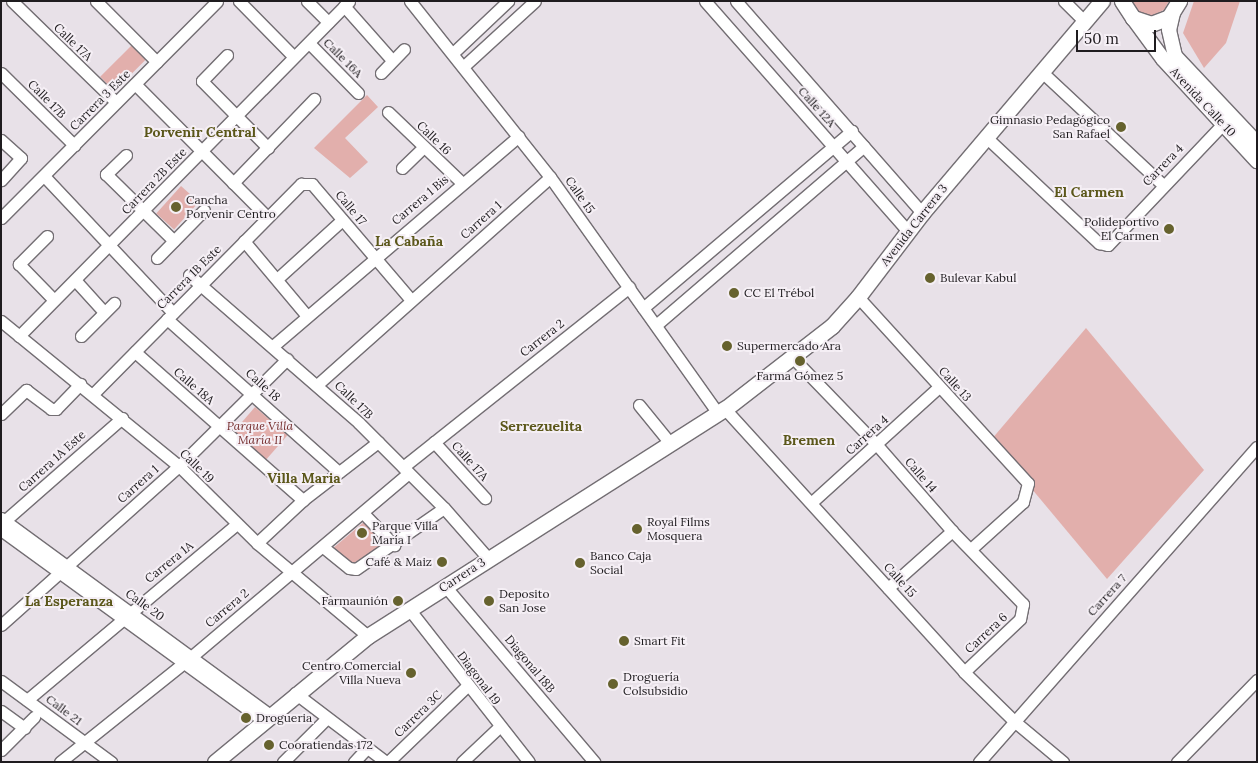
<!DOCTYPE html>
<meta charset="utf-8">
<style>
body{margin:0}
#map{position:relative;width:1258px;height:763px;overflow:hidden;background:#e8e1e8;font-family:Lora,serif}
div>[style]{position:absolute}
.green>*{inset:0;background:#e2afac;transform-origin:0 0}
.roads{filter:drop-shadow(1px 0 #736e73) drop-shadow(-1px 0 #736e73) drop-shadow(0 1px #736e73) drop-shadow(0 -1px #736e73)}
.minor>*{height:11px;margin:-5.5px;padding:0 5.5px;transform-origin:5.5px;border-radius:5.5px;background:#fff}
.tertiary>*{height:14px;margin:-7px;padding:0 7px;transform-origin:7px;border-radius:7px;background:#fff}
.secondary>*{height:15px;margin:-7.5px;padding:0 7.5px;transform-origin:7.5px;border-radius:7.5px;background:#fff}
.dots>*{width:14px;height:14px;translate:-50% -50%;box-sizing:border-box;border:2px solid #f5eff5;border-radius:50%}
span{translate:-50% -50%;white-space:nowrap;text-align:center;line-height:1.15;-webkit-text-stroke:4px #f5eff5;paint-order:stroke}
.street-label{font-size:12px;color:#1f1c1f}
.poi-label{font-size:12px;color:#1f1c1f}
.right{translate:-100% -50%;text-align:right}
.left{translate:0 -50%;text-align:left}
.park-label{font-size:12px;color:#762e2e;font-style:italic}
.neighbourhood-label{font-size:14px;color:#5b571a;font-weight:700}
.frame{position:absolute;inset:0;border:2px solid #1f1c1f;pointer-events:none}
.scale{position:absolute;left:1076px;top:30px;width:80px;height:22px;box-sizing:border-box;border:2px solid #1f1c1f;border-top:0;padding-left:6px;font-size:15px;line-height:18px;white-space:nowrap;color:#1f1c1f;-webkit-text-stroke:4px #f5eff5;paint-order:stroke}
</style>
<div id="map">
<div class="green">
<i style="clip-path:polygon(1128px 1px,1169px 1px,1164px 10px,1151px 16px,1137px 13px)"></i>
<i style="clip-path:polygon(1194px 1px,1240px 1px,1226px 43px,1204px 68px,1183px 33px)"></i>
<i style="left:132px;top:45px;width:20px;height:45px;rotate:45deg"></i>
<i style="clip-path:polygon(367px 95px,378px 107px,345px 138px,368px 162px,350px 178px,314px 148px)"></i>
<i style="left:181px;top:186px;width:24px;height:37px;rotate:42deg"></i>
<i style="clip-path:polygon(1086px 328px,1204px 470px,1107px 579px,991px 440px)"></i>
<i style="left:255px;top:407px;width:43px;height:33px;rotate:41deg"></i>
<i style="clip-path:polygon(364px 522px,385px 544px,352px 564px,332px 549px)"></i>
</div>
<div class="roads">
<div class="minor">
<i style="left:12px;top:1px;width:145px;rotate:44.2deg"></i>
<i style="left:96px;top:1px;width:86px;rotate:45deg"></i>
<i style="left:239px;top:1px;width:78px;rotate:45.5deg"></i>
<i style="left:307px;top:1px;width:30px;rotate:45deg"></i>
<i style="left:410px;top:1px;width:225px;rotate:51.5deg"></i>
<i style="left:550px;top:177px;width:290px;rotate:54.6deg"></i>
<i style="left:705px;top:1px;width:307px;rotate:48.6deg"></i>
<i style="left:736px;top:1px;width:282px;rotate:48.7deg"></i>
<i style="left:1064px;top:1px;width:30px;rotate:45deg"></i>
<i style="left:344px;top:6px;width:72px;rotate:48.4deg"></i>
<i style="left:309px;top:43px;width:70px;rotate:45.6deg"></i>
<i style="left:453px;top:53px;width:76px;rotate:-43.4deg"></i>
<i style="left:227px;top:55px;width:36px;rotate:134deg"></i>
<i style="left:202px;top:81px;width:94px;rotate:45.4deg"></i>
<i style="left:464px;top:66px;width:96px;rotate:-42.5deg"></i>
<i style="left:1px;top:73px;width:103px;rotate:44.6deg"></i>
<i style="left:381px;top:73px;width:33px;rotate:-46deg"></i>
<i style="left:1043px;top:73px;width:163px;rotate:43deg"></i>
<i style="left:135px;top:84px;width:186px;rotate:45.2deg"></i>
<i style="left:388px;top:112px;width:103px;rotate:43.8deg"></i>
<i style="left:987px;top:138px;width:154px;rotate:43.2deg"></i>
<i style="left:1099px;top:243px;width:9px;rotate:13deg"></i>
<i style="left:1108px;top:245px;width:167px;rotate:-46.5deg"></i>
<i style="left:1px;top:140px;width:27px;rotate:42deg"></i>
<i style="left:21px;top:158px;width:30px;rotate:132deg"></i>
<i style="left:126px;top:155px;width:28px;rotate:136deg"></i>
<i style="left:106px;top:174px;width:95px;rotate:44.6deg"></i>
<i style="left:402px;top:168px;width:30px;rotate:-44deg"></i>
<i style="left:44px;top:176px;width:188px;rotate:46.7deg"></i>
<i style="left:233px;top:183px;width:117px;rotate:-46deg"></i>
<i style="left:1px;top:218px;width:306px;rotate:-45.1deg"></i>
<i style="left:47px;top:236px;width:40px;rotate:135deg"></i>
<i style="left:19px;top:264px;width:50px;rotate:45.8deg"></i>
<i style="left:244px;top:241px;width:98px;rotate:50deg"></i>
<i style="left:157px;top:258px;width:67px;rotate:-45.6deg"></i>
<i style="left:189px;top:275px;width:225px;rotate:41deg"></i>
<i style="left:359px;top:423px;width:120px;rotate:45deg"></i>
<i style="left:444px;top:508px;width:67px;rotate:48.7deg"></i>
<i style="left:277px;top:279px;width:88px;rotate:-42.2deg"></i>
<i style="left:75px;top:280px;width:43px;rotate:47.8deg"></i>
<i style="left:858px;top:297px;width:252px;rotate:47.6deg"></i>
<i style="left:1028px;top:483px;width:20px;rotate:105deg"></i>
<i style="left:1023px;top:502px;width:70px;rotate:137.9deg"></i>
<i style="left:643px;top:308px;width:274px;rotate:-40.3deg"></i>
<i style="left:167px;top:319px;width:230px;rotate:41.7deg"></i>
<i style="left:1px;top:321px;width:230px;rotate:39.2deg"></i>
<i style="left:179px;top:466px;width:110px;rotate:44.6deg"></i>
<i style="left:257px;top:543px;width:145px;rotate:40deg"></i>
<i style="left:656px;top:325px;width:274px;rotate:-40.7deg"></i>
<i style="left:19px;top:336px;width:470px;rotate:-45.4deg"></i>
<i style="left:81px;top:336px;width:47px;rotate:-45deg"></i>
<i style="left:273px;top:346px;width:323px;rotate:-40.5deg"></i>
<i style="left:135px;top:352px;width:224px;rotate:41.4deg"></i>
<i style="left:793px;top:358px;width:121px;rotate:46deg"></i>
<i style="left:877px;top:445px;width:114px;rotate:48.9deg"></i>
<i style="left:952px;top:531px;width:102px;rotate:45.8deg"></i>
<i style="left:1023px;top:604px;width:15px;rotate:101deg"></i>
<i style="left:1020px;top:619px;width:77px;rotate:136.6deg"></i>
<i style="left:318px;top:384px;width:311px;rotate:-41.7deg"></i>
<i style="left:93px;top:394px;width:296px;rotate:-45.3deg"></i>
<i style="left:301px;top:184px;width:11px"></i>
<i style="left:312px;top:184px;width:153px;rotate:49.5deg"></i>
<i style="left:639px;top:405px;width:49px;rotate:50.8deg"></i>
<i style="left:725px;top:409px;width:355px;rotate:47.7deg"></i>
<i style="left:964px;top:672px;width:70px;rotate:44.4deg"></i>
<i style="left:1014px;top:721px;width:64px;rotate:39.9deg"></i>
<i style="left:1px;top:414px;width:35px;rotate:-44deg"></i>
<i style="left:26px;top:390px;width:31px;rotate:37deg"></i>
<i style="left:51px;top:409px;width:5px"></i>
<i style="left:56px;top:409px;width:35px;rotate:-46deg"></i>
<i style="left:434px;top:442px;width:76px;rotate:47.7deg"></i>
<i style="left:403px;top:467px;width:289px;rotate:-38.5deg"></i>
<i style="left:812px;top:502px;width:171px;rotate:-42.2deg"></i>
<i style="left:363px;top:513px;width:45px;rotate:45.9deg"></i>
<i style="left:1px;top:518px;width:333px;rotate:36.2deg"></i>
<i style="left:1px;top:524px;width:161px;rotate:-41.2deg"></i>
<i style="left:1px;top:530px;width:325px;rotate:36deg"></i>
<i style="left:257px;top:543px;width:63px;rotate:-43.1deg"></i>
<i style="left:303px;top:500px;width:95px;rotate:-37.7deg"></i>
<i style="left:323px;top:547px;width:33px;rotate:39deg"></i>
<i style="left:349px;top:568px;width:7px;rotate:8deg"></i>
<i style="left:356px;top:569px;width:107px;rotate:-34.7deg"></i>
<i style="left:445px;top:586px;width:231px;rotate:49.7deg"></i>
<i style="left:888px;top:588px;width:86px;rotate:-41.7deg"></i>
<i style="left:409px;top:609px;width:194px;rotate:51.9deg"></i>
<i style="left:1px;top:625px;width:239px;rotate:-41.8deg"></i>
<i style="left:179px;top:466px;width:152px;rotate:-44.7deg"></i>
<i style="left:1px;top:681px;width:137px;rotate:36.4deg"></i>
<i style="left:295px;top:693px;width:114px;rotate:37.2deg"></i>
<i style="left:27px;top:700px;width:274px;rotate:-40deg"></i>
<i style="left:1px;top:711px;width:29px;rotate:36deg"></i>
<i style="left:1px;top:750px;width:47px;rotate:-45deg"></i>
<i style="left:60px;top:762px;width:168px;rotate:-38.7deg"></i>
<i style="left:191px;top:657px;width:285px;rotate:-40.2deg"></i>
<i style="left:283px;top:762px;width:62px;rotate:-45deg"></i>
<i style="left:354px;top:762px;width:19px;rotate:-47deg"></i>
<i style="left:388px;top:762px;width:110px;rotate:-43.9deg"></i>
<i style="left:462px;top:762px;width:51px;rotate:-43.4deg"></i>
<i style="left:979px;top:762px;width:420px;rotate:-48.6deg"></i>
<i style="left:1177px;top:762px;width:115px;rotate:-45.7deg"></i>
</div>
<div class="tertiary">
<i style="left:1173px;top:13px;width:17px;rotate:103deg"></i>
<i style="left:1169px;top:30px;width:27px;rotate:77deg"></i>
<i style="left:1175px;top:56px;width:120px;rotate:46.7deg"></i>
<i style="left:1133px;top:18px;width:51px;rotate:53.8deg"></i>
<i style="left:1163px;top:59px;width:139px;rotate:47.3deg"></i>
</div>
<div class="secondary">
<i style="left:1122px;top:1px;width:20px;rotate:57deg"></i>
<i style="left:1133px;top:18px;width:19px;rotate:18deg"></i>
<i style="left:1151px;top:24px;width:19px;rotate:-21deg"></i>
<i style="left:1169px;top:17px;width:19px;rotate:-58deg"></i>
<i style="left:215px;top:762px;width:198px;rotate:-39.5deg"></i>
<i style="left:368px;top:636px;width:423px;rotate:-32.5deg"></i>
<i style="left:725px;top:409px;width:135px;rotate:-37.8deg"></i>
<i style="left:832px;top:326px;width:39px;rotate:-48deg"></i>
<i style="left:858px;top:297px;width:106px;rotate:-52.7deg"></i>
<i style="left:922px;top:213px;width:278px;rotate:-49.7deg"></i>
</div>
</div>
<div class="dots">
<i style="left:1121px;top:127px;background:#66622e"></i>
<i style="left:176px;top:207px;background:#66622e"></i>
<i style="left:1169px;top:229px;background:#66622e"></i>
<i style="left:930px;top:278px;background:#66622e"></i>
<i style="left:734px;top:293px;background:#66622e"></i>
<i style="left:727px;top:346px;background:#66622e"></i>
<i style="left:800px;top:361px;background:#66622e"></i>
<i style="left:637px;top:529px;background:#66622e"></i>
<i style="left:362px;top:533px;background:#66622e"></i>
<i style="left:442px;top:562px;background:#66622e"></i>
<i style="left:580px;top:563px;background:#66622e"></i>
<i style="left:398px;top:601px;background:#66622e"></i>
<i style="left:489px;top:601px;background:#66622e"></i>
<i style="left:624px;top:641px;background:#66622e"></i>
<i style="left:411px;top:673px;background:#66622e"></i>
<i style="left:613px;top:684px;background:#66622e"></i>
<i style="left:246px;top:718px;background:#66622e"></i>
<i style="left:269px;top:745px;background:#66622e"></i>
</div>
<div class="street-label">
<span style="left:73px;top:42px;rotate:44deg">Calle 17A</span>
<span style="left:343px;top:58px;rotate:45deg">Calle 16A</span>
<span style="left:47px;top:99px;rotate:45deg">Calle 17B</span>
<span style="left:100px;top:100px;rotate:-45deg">Carrera 3 Este</span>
<span style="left:1203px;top:102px;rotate:47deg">Avenida Calle 10</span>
<span style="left:817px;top:107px;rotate:48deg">Calle 12A</span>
<span style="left:434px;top:138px;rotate:44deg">Calle 16</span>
<span style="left:1163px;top:165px;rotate:-46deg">Carrera 4</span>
<span style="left:154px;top:181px;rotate:-46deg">Carrera 2B Este</span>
<span style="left:580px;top:195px;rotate:55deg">Calle 15</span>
<span style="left:420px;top:200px;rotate:-40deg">Carrera 1 Bis</span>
<span style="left:351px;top:208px;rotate:50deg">Calle 17</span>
<span style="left:481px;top:220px;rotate:-42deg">Carrera 1</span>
<span style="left:914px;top:225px;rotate:-52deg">Avenida Carrera 3</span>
<span style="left:189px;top:277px;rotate:-45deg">Carrera 1B Este</span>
<span style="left:542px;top:338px;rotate:-38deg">Carrera 2</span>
<span style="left:955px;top:384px;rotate:48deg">Calle 13</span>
<span style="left:263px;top:385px;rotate:42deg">Calle 18</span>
<span style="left:194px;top:386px;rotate:41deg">Calle 18A</span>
<span style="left:354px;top:400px;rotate:44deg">Calle 17B</span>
<span style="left:867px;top:435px;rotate:-42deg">Carrera 4</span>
<span style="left:52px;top:461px;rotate:-42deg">Carrera 1A Este</span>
<span style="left:470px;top:461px;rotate:48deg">Calle 17A</span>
<span style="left:197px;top:466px;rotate:44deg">Calle 19</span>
<span style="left:921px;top:475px;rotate:49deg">Calle 14</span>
<span style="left:138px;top:484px;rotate:-42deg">Carrera 1</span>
<span style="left:169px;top:562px;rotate:-39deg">Carrera 1A</span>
<span style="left:462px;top:575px;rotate:-33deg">Carrera 3</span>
<span style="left:900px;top:580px;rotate:48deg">Calle 15</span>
<span style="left:1107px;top:595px;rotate:-48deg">Carrera 7</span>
<span style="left:145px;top:605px;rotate:36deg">Calle 20</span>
<span style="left:227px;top:608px;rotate:-40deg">Carrera 2</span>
<span style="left:986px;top:633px;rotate:-43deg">Carrera 6</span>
<span style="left:530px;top:664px;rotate:50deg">Diagonal 18B</span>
<span style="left:479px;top:678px;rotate:53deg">Diagonal 19</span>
<span style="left:64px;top:710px;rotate:37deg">Calle 21</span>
<span style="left:418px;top:714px;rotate:-44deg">Carrera 3C</span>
</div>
<div class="poi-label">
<span class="right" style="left:1110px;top:127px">Gimnasio Pedagógico<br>San Rafael</span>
<span class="left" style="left:186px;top:207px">Cancha<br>Porvenir Centro</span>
<span class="right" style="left:1159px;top:229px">Polideportivo<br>El Carmen</span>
<span class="left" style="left:940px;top:278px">Bulevar Kabul</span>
<span class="left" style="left:744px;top:293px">CC El Trébol</span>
<span class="left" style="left:737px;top:346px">Supermercado Ara</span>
<span style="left:800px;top:376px">Farma Gómez 5</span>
<span class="left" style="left:647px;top:529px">Royal Films<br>Mosquera</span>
<span class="left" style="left:372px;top:533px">Parque Villa<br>María I</span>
<span class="left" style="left:590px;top:563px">Banco Caja<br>Social</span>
<span class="right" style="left:432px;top:562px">Café &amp; Maiz</span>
<span class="left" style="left:499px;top:601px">Deposito<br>San Jose</span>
<span class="right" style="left:388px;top:601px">Farmaunión</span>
<span class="left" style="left:634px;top:641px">Smart Fit</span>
<span class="right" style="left:401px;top:673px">Centro Comercial<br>Villa Nueva</span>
<span class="left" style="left:623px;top:684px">Droguería<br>Colsubsidio</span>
<span class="left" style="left:256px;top:718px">Drogueria</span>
<span class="left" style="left:279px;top:745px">Cooratiendas 172</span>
</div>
<div class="park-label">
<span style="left:260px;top:433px">Parque Villa<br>María II</span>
</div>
<div class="neighbourhood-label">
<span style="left:200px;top:132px">Porvenir Central</span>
<span style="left:1089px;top:192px">El Carmen</span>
<span style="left:409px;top:241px">La Cabaña</span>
<span style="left:541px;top:426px">Serrezuelita</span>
<span style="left:809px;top:440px">Bremen</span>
<span style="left:304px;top:478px">Villa Maria</span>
<span style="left:69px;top:601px">La Esperanza</span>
</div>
<div class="frame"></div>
<div class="scale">50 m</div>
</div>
